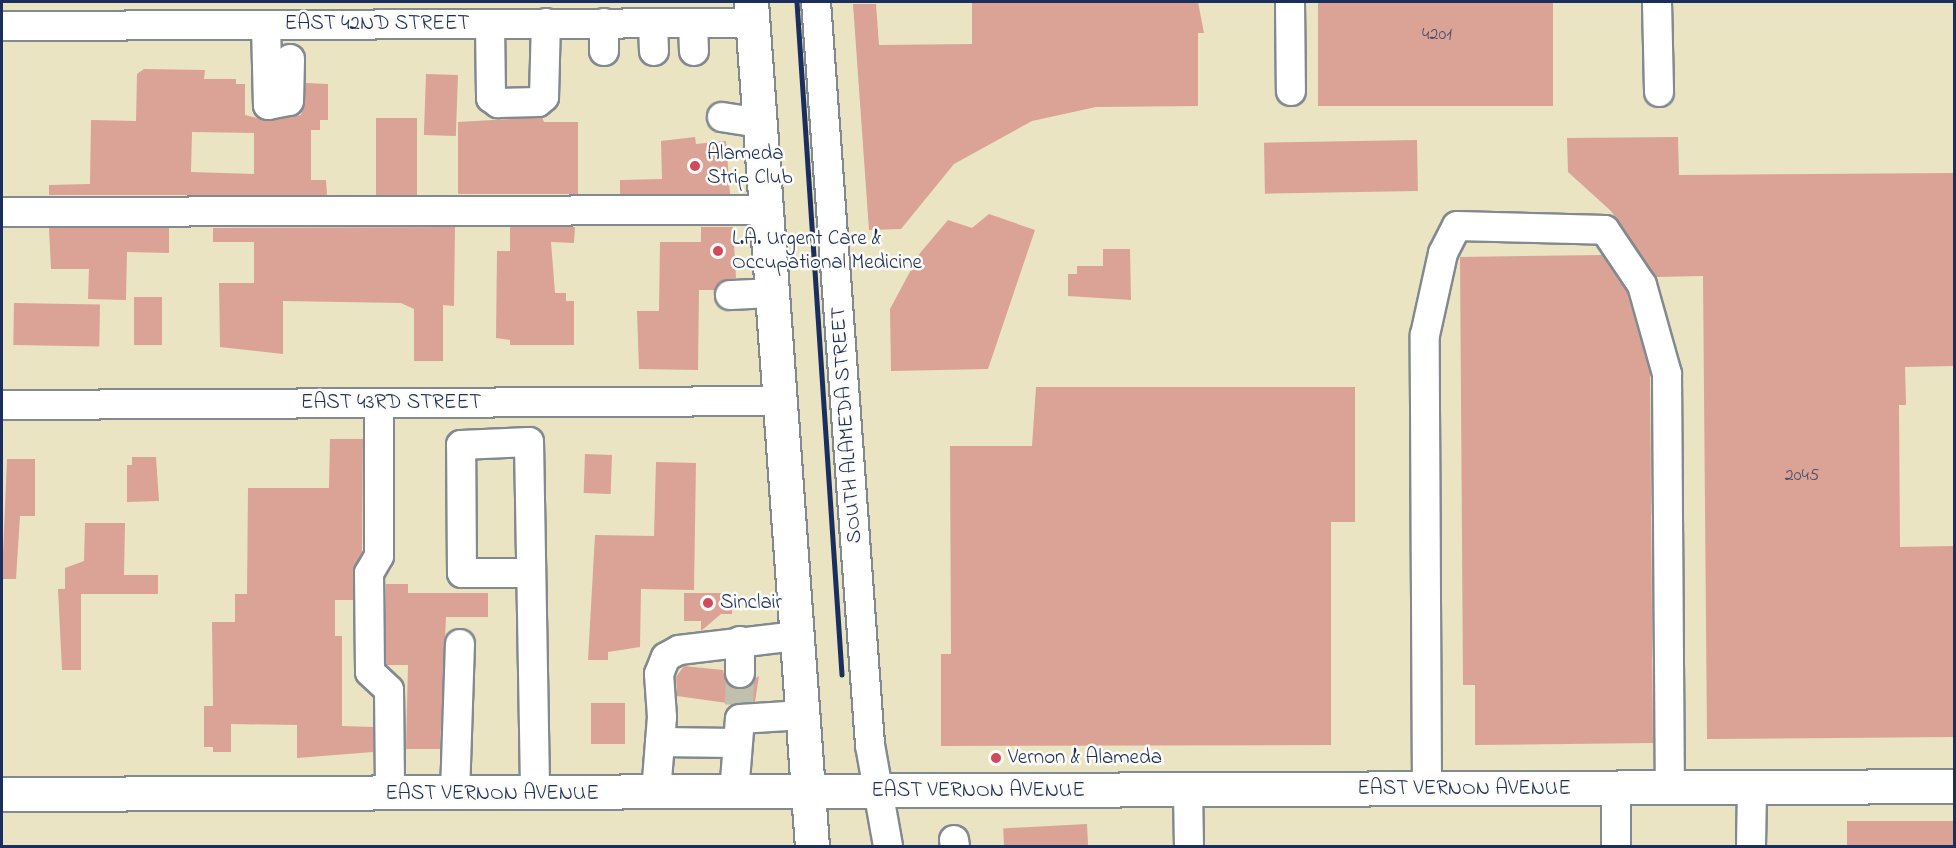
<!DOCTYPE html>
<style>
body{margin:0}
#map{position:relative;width:1956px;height:848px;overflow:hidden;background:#eae4c3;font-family:"Indie Flower",sans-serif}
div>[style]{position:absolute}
.building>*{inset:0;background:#daa395;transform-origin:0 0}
.minor-tunnel>*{height:28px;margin-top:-14px;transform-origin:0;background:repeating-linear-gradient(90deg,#c1c0af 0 28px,transparent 0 42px)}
.roads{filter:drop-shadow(2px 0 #828a90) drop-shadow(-2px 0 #828a90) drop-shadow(0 2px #828a90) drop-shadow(0 -2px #828a90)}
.minor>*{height:28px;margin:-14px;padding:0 14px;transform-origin:14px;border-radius:14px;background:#fff}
.major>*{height:33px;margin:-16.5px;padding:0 16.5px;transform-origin:16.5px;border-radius:16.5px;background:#fff}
.rail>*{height:4.5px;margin:-2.25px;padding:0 2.25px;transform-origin:2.25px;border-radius:2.25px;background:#1b2f5e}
.dots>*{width:16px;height:16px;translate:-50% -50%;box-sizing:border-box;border:3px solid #fdfcf7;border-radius:50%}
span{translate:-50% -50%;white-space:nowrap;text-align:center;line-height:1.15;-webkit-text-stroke:5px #fdfcf7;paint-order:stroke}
.number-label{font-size:18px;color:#4b4c6c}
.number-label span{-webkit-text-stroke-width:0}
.street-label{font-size:21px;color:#1b2f5e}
.poi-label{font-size:21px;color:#1b2f5e}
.left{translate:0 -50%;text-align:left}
.frame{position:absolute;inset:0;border:3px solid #1b2f5e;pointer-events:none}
</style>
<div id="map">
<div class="building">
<i style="clip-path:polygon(972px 2px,1198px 2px,1204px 33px,1198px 33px,1198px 106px,1096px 107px,1032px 121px,954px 164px,901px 229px,869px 230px,853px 4px,876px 4px,879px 45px,972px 44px)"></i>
<i style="left:1318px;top:2px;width:235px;height:104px"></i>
<i style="clip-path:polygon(evenodd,144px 69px,205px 70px,204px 79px,236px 79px,236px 84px,245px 84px,245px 115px,270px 121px,301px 115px,306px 83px,328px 84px,328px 120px,320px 120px,320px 130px,311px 130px,311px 180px,326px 180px,327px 195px,49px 195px,49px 185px,90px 184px,91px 120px,136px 121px,137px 74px,144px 69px,192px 132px,254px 133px,254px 174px,191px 172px,192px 132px)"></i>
<i style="left:426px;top:74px;width:32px;height:61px;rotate:2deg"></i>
<i style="clip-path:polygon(542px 117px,544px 122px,578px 122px,578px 194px,458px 194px,458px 122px)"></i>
<i style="left:376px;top:118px;width:41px;height:77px"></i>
<i style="clip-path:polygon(695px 137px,696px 144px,726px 141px,730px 194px,620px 194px,620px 180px,662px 179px,661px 141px)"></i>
<i style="clip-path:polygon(1678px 137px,1679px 175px,1954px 173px,1954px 366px,1905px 367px,1906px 405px,1899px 405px,1900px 547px,1954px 546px,1954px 737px,1707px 739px,1703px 276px,1656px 277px,1611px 211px,1568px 172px,1567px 138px)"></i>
<i style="left:1417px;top:140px;width:51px;height:153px;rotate:89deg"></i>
<i style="clip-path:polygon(989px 214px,1035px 230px,988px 369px,891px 371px,890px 309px,920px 253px,948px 220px,972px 228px)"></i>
<i style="clip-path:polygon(455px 227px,454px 306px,443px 305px,443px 361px,414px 361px,414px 309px,401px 303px,283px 301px,283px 354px,220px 347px,219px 283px,254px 283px,254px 242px,213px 242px,213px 228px)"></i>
<i style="clip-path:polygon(510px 227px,575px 227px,574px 243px,551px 242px,555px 293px,566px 293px,566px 301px,574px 301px,574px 345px,510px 345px,510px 340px,496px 338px,497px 251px,510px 251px)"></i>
<i style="clip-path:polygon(701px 227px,733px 227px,736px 278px,722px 281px,715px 290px,699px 290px,698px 370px,639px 369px,637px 311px,659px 311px,660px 242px,701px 242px)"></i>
<i style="clip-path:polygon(49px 228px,169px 228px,169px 253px,127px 252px,126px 300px,88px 299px,89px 269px,51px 269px)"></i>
<i style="clip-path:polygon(1103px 249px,1130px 249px,1131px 300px,1068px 296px,1068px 274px,1077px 274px,1077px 266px,1103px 266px)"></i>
<i style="clip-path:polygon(1602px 255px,1627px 292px,1650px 373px,1653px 743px,1475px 745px,1475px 685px,1463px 685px,1460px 257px)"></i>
<i style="left:134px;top:297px;width:28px;height:48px"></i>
<i style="left:14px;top:303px;width:86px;height:42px;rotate:1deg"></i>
<i style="clip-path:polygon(1036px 387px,1355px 387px,1355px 522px,1331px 522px,1331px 745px,941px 746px,941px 654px,951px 654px,950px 446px,1032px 446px)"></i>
<i style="clip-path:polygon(330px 439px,363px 439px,362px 552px,353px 573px,353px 600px,335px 600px,335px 636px,342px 636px,342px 726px,373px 727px,373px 752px,297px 758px,297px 725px,231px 724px,231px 752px,213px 752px,213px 747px,204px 747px,204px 706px,213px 706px,212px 622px,235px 622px,235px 594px,247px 594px,248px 488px,329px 488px)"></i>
<i style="left:585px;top:454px;width:27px;height:39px;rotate:2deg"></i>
<i style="clip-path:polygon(132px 457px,156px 457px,159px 501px,127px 502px,127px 465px,132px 465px)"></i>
<i style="clip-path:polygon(7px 459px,35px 459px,35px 516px,20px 516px,16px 579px,2px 579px)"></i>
<i style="clip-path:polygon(656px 462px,696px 463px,694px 590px,641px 589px,640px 647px,608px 652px,608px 660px,588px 660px,595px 535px,654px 536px)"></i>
<i style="clip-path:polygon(85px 523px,125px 523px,124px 575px,158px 575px,158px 594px,81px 594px,81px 670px,62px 670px,58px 589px,65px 589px,65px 568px,84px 561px)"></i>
<i style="clip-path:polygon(386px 584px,408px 584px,408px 593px,488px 593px,488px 617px,446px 617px,440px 749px,406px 749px,408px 665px,386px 665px)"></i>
<i style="clip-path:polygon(684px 593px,732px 593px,732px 614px,721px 614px,701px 631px,701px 621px,684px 621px)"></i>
<i style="clip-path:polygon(684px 666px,723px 670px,726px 682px,739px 689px,759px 676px,755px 702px,734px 704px,677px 696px,676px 677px)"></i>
<i style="left:591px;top:703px;width:34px;height:41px"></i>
<i style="left:1954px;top:821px;width:25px;height:107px;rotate:90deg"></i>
<i style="left:1087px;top:824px;width:22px;height:84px;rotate:87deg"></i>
</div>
<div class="minor-tunnel">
<i style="left:739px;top:705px;width:32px;rotate:-88deg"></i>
</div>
<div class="roads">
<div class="minor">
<i style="left:816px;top:2px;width:745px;rotate:85.84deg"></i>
<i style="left:870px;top:745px;width:103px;rotate:79.9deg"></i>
<i style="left:1290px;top:2px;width:89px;rotate:89.4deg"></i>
<i style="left:1657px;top:2px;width:90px;rotate:88.7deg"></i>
<i style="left:604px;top:23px;width:28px;rotate:90deg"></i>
<i style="left:653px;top:23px;width:28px;rotate:88deg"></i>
<i style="left:693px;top:23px;width:28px;rotate:88deg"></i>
<i style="left:490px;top:24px;width:74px;rotate:89.2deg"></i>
<i style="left:491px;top:98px;width:9px;rotate:36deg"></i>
<i style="left:498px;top:103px;width:40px;rotate:-1.4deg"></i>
<i style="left:538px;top:102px;width:8px;rotate:-40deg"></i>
<i style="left:544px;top:97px;width:74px;rotate:-88.5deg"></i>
<i style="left:266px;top:25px;width:80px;rotate:88.6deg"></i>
<i style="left:268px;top:105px;width:21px;rotate:-11deg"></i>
<i style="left:289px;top:101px;width:42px;rotate:-88.6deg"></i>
<i style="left:2px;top:26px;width:751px;rotate:-0.23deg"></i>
<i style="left:722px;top:117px;width:38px;rotate:9deg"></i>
<i style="left:2px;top:212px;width:764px;rotate:-0.15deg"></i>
<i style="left:730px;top:295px;width:42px;rotate:-2.7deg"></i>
<i style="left:379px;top:403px;width:153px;rotate:90deg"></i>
<i style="left:379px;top:556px;width:20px;rotate:120deg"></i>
<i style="left:369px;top:573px;width:99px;rotate:89.4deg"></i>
<i style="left:370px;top:672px;width:26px;rotate:43deg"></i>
<i style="left:389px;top:690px;width:104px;rotate:89.4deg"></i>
<i style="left:2px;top:405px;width:778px;rotate:-0.29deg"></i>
<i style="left:531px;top:573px;width:69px;rotate:180deg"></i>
<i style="left:462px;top:573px;width:128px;rotate:-90.4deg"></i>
<i style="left:461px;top:445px;width:68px;rotate:-2.5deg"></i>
<i style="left:529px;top:442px;width:352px;rotate:89deg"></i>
<i style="left:740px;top:641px;width:32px;rotate:90deg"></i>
<i style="left:660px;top:742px;width:76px;rotate:0.8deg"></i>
<i style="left:1427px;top:789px;width:454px;rotate:-90.3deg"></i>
<i style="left:1425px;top:335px;width:84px;rotate:-77.6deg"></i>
<i style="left:1443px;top:253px;width:30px;rotate:-63deg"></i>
<i style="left:1457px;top:226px;width:148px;rotate:1.5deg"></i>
<i style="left:1605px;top:230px;width:66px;rotate:56.1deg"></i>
<i style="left:1642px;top:285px;width:92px;rotate:74.3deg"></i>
<i style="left:1667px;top:374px;width:414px;rotate:89.6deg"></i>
<i style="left:1188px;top:790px;width:56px;rotate:89deg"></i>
<i style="left:656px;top:793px;width:76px;rotate:-85.5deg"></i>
<i style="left:662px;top:717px;width:43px;rotate:-94deg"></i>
<i style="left:659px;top:674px;width:18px;rotate:-68deg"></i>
<i style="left:666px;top:657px;width:15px;rotate:-28deg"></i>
<i style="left:679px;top:650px;width:119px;rotate:-6.8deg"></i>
<i style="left:734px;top:793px;width:74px;rotate:-85.4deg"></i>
<i style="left:740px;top:719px;width:63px;rotate:-3.6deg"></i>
<i style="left:455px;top:794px;width:150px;rotate:-88.1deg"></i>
<i style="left:954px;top:840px;width:6px;rotate:81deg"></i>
<i style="left:1616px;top:846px;width:58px;rotate:-90deg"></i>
<i style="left:1751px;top:846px;width:59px;rotate:-89deg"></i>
</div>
<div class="major">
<i style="left:751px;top:2px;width:846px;rotate:85.87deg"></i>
<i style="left:2px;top:794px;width:1952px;rotate:-0.23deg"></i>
</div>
</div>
<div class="rail">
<i style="left:797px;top:2px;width:674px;rotate:86.17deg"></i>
</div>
<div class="dots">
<i style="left:695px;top:166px;background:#d1495b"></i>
<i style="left:718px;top:251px;background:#d1495b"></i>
<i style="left:708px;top:603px;background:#d1495b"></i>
<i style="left:996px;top:758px;background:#d1495b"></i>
</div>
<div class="number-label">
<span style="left:1437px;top:35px">4201</span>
<span style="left:1802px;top:476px">2045</span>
</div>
<div class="street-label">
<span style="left:377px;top:24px">EAST 42ND STREET</span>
<span style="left:391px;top:403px">EAST 43RD STREET</span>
<span style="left:847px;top:425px;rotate:-94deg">SOUTH ALAMEDA STREET</span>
<span style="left:1464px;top:789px">EAST VERNON AVENUE</span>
<span style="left:978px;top:791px">EAST VERNON AVENUE</span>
<span style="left:492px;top:794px">EAST VERNON AVENUE</span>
</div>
<div class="poi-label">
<span class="left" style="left:707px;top:166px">Alameda<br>Strip Club</span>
<span class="left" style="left:732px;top:251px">L.A. Urgent Care &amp;<br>Occupational Medicine</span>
<span class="left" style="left:720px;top:603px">Sinclair</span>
<span class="left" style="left:1008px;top:758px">Vernon &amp; Alameda</span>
</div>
<div class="frame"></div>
</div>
